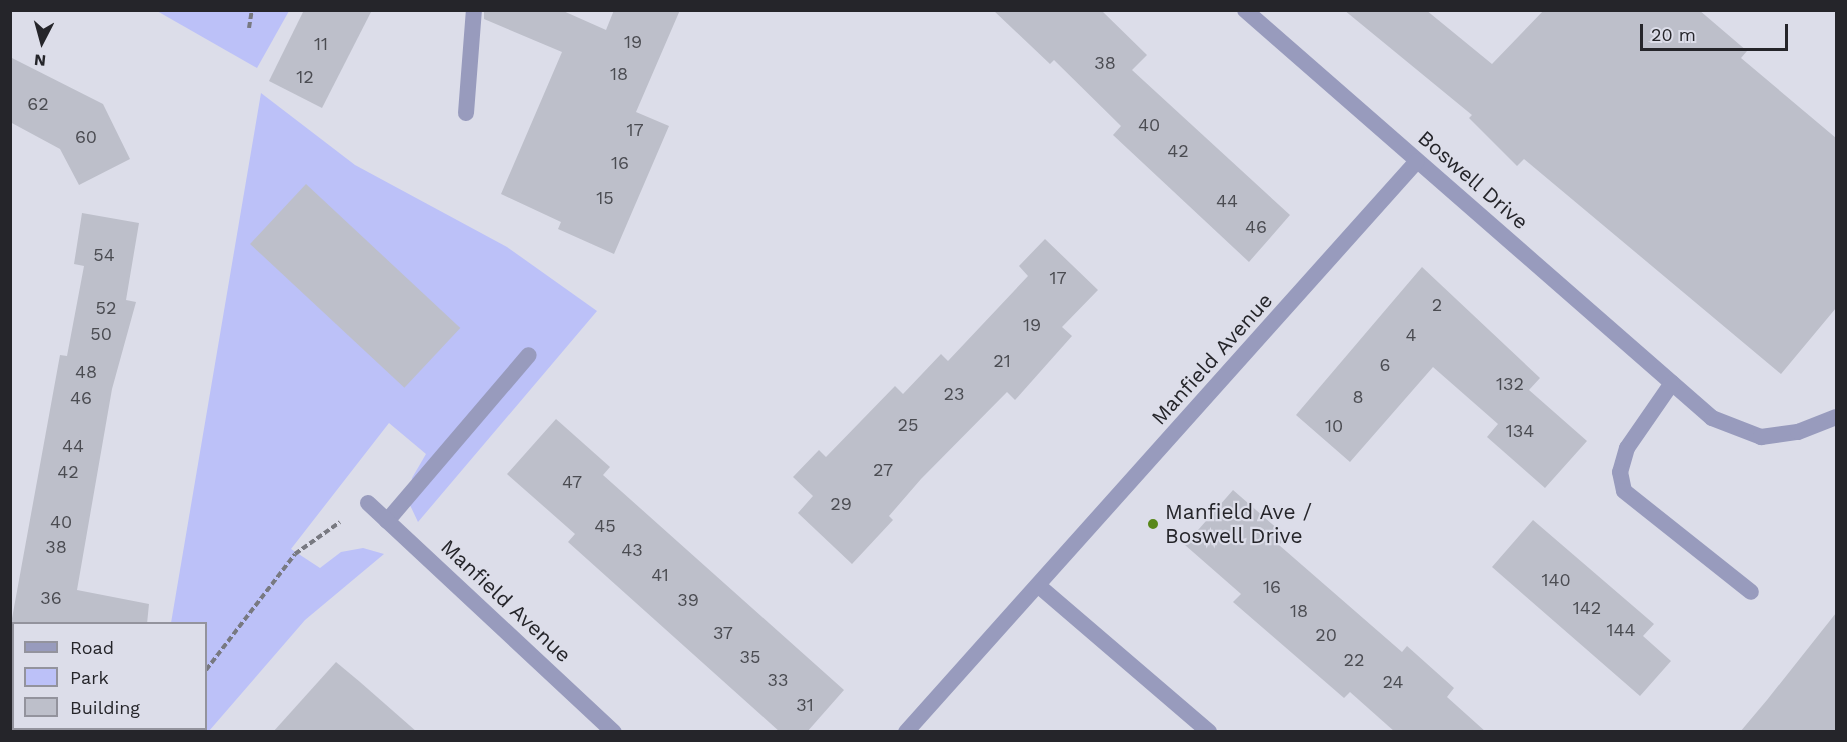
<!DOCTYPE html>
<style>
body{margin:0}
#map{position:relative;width:1847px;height:742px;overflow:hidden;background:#dcdde9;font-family:"Work Sans",sans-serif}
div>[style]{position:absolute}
.green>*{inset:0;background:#bcc1f8}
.building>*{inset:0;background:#bdbfca;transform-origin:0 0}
.path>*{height:4px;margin-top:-2px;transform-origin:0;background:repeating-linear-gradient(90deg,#787981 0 6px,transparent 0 9px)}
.service>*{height:16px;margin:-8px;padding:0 8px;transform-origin:8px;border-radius:8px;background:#989bbd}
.minor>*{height:16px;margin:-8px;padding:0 8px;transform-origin:8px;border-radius:8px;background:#989bbd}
.dots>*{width:16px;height:16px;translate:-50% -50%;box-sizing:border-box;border:3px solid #dcdde9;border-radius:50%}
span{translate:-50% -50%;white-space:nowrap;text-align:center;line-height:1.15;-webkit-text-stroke:4.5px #dcdde9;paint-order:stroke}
.number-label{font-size:18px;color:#4b4c52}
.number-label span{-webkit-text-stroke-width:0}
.street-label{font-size:21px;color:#25252a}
.poi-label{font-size:21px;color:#25252a}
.left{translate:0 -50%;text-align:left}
.frame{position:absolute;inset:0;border:12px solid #25252a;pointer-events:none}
.legend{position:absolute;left:12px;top:622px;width:195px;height:108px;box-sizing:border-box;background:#dcdde9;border:2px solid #93939d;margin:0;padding:8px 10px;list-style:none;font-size:18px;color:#25252a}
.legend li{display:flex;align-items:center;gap:12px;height:30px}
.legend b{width:30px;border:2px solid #93939d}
.north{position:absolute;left:12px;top:12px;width:60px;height:60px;-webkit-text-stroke:4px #dcdde9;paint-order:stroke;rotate:186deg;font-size:16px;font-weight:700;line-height:24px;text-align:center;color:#25252a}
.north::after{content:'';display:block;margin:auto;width:21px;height:27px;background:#25252a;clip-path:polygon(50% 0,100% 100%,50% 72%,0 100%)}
.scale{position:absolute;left:1640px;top:24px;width:148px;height:27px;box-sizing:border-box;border:3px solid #25252a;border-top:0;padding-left:8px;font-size:18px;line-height:21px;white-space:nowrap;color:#25252a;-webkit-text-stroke:4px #dcdde9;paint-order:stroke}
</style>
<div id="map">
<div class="green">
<i style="clip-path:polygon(289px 11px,257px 68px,157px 11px,289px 10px)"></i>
<i style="clip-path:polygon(261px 93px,355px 165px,507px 247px,597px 311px,418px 522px,409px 503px,412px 478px,426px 454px,389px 423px,291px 549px,320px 568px,341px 552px,363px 548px,384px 554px,305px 620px,209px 731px,116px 732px,206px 728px,206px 624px,171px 623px)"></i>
</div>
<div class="building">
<i style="clip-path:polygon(304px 10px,372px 10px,322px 108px,269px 81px)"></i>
<i style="clip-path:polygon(484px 10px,561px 10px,606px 30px,614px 10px,680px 10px,636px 112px,669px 126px,614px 254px,558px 229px,561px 222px,501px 194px,562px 52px,484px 19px)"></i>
<i style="clip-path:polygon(993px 10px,1101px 10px,1147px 55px,1132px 70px,1290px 215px,1249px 262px,1113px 135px,1121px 126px,1054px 60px,1050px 64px)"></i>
<i style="clip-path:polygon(1344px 10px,1426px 10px,1492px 64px,1544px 10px,1699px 10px,1747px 51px,1741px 58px,1836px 138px,1836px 308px,1781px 374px,1524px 159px,1517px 166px,1469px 118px,1472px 115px)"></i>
<i style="clip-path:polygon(10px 57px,103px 104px,130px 159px,79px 185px,60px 149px,10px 122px)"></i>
<i style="left:306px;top:184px;width:211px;height:82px;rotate:43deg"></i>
<i style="clip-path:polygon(82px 213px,139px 223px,126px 300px,136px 302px,112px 389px,77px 590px,149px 604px,147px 624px,11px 624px,60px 355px,67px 356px,84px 266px,74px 264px)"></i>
<i style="clip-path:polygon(1045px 239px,1098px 290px,1062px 327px,1072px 336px,1015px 400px,1007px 392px,921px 479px,889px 516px,893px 520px,852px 564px,798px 513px,813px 496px,793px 477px,819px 450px,826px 457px,895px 386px,903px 394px,941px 354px,948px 361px,1028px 276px,1019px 266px)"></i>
<i style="clip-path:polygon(1422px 267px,1540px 378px,1529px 390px,1587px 441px,1545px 488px,1487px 437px,1498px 424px,1433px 367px,1350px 462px,1296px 415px)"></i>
<i style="clip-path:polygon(556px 419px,610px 467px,603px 475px,844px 690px,807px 732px,780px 732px,568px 542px,575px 534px,507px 474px)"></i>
<i style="clip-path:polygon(1233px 490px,1287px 537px,1279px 545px,1402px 652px,1407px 646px,1454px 688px,1447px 697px,1486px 732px,1395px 732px,1350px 692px,1344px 698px,1233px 602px,1241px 594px,1185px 545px)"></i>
<i style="clip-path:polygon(1533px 520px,1654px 624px,1643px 636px,1671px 661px,1640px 696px,1492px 567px)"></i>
<i style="clip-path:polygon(1836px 613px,1836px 732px,1740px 732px,1767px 700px)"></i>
<i style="clip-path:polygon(336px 662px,360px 682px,417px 732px,273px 732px)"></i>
</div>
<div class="path">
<i style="left:249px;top:28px;width:18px;rotate:-81deg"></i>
<i style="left:206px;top:670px;width:146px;rotate:-52.5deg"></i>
<i style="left:295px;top:554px;width:55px;rotate:-35.4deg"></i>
<i style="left:10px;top:723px;width:4px;rotate:27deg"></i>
<i style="left:21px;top:728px;width:6px;rotate:39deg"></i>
<i style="left:149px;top:732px;width:6px;rotate:-45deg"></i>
</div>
<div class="service">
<i style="left:387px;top:521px;width:218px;rotate:-49.5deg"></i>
</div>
<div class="minor">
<i style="left:1245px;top:10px;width:620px;rotate:41.14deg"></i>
<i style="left:1712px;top:418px;width:53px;rotate:21.2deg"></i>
<i style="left:1761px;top:437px;width:37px;rotate:-8deg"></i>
<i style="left:1798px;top:432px;width:41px;rotate:-21.5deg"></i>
<i style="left:466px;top:113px;width:103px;rotate:-85.6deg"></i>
<i style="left:1672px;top:383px;width:79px;rotate:124.7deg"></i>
<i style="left:1627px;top:448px;width:25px;rotate:106deg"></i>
<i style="left:1620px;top:472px;width:19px;rotate:78deg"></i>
<i style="left:1624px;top:491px;width:162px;rotate:38.5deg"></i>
<i style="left:368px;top:503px;width:336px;rotate:43deg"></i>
<i style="left:1040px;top:587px;width:223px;rotate:40.6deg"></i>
<i style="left:906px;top:732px;width:766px;rotate:-48.17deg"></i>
</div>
<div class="dots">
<i style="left:1153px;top:524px;background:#588719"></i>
</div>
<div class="number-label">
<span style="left:633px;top:42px">19</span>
<span style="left:321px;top:44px">11</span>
<span style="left:1105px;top:63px">38</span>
<span style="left:619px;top:74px">18</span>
<span style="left:305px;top:77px">12</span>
<span style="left:38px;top:104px">62</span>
<span style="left:1149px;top:125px">40</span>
<span style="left:635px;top:130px">17</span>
<span style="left:86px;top:137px">60</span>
<span style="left:1178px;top:151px">42</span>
<span style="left:620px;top:163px">16</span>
<span style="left:605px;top:198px">15</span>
<span style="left:1227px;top:201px">44</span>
<span style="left:1256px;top:227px">46</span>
<span style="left:104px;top:255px">54</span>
<span style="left:1058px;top:278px">17</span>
<span style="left:1437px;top:305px">2</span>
<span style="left:106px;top:308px">52</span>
<span style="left:1032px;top:325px">19</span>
<span style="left:101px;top:334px">50</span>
<span style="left:1411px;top:335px">4</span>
<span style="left:1002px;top:361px">21</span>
<span style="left:1385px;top:365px">6</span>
<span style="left:86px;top:372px">48</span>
<span style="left:1510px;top:384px">132</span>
<span style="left:954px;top:394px">23</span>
<span style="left:1358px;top:397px">8</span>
<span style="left:81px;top:398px">46</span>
<span style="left:908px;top:425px">25</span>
<span style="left:1334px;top:426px">10</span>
<span style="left:1520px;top:431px">134</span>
<span style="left:73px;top:446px">44</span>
<span style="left:883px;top:470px">27</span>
<span style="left:68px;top:472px">42</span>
<span style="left:572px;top:482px">47</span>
<span style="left:841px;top:504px">29</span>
<span style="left:61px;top:522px">40</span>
<span style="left:605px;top:526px">45</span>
<span style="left:56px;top:547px">38</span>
<span style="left:632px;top:550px">43</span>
<span style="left:660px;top:575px">41</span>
<span style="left:1556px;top:580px">140</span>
<span style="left:1272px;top:587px">16</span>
<span style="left:51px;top:598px">36</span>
<span style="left:688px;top:600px">39</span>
<span style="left:1587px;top:608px">142</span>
<span style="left:1299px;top:611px">18</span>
<span style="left:1621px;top:630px">144</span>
<span style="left:723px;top:633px">37</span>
<span style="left:1326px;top:635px">20</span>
<span style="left:750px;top:657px">35</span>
<span style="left:1354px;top:660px">22</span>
<span style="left:778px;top:680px">33</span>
<span style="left:1393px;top:682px">24</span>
<span style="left:805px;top:705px">31</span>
</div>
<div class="street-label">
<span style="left:1473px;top:180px;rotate:41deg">Boswell Drive</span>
<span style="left:1212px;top:359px;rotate:-48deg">Manfield Avenue</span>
<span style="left:506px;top:601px;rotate:43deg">Manfield Avenue</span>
</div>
<div class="poi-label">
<span class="left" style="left:1165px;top:524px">Manfield Ave /<br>Boswell Drive</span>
</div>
<div class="frame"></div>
<ul class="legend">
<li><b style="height:8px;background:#989bbd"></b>Road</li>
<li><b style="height:16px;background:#bcc1f8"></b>Park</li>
<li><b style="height:16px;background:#bdbfca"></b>Building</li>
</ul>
<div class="north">N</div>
<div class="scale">20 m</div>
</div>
